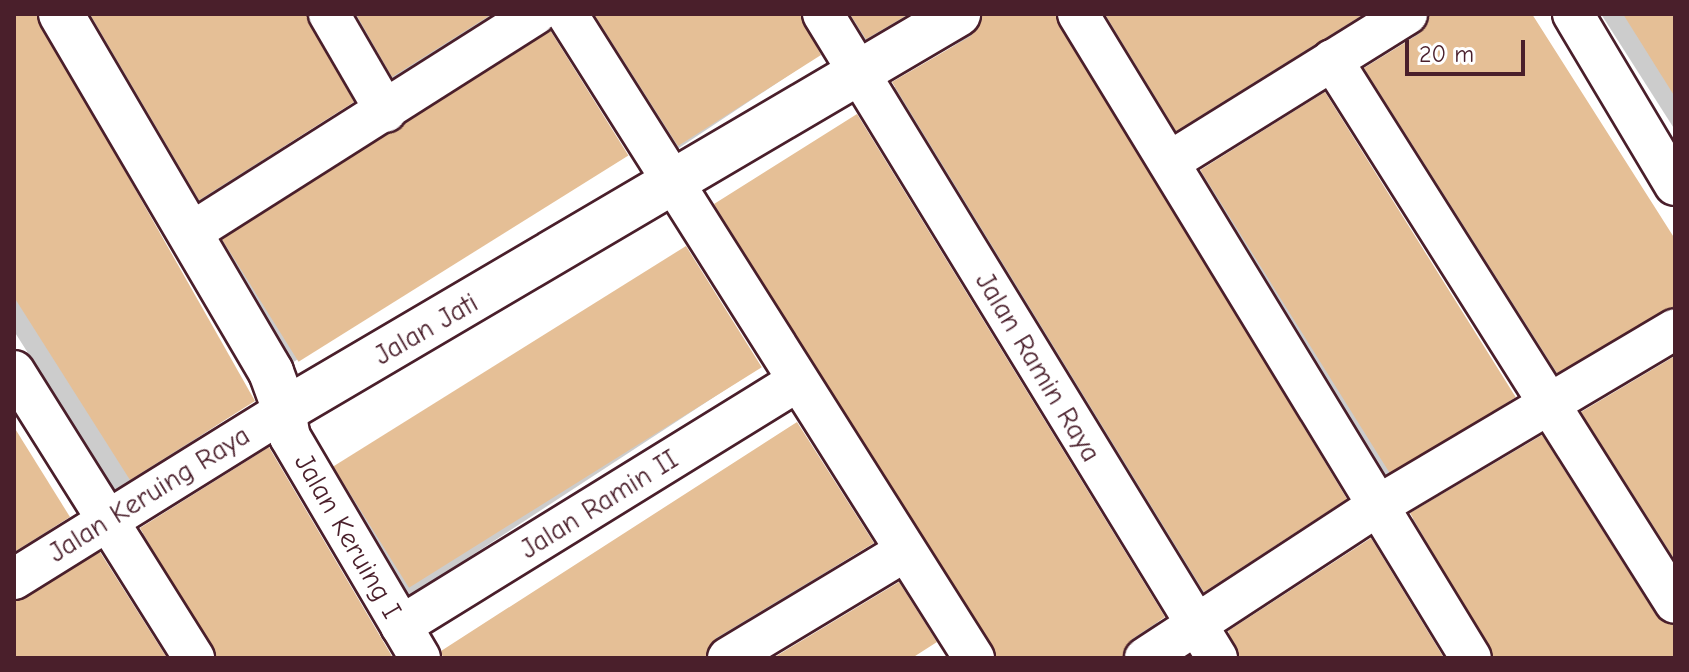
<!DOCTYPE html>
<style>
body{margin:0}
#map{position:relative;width:1689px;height:672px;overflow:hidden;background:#fff;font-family:"Comic Neue",sans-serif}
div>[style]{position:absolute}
.shadow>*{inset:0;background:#0003;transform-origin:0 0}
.building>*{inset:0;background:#e5bf96;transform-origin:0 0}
.roads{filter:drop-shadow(2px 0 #4a1f2b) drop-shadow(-2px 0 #4a1f2b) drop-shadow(0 2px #4a1f2b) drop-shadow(0 -2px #4a1f2b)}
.street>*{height:40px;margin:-20px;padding:0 20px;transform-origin:20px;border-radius:20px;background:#fff}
.secondary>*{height:44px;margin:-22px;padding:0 22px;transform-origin:22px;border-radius:22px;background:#fff}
span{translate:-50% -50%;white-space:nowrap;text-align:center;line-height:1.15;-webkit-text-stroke:6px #fff;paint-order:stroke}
.street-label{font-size:28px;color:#4a1f2b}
.frame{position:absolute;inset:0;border:16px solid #4a1f2b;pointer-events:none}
.scale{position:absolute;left:1405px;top:40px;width:120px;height:36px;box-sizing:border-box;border:4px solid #4a1f2b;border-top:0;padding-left:10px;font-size:24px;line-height:28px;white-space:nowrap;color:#4a1f2b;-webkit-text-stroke:6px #fff;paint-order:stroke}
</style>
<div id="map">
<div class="shadow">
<i style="clip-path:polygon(14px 14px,37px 14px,37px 27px,253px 401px,116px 492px,14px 331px)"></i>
<i style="clip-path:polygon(69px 14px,304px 14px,351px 102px,185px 212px)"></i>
<i style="clip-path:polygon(333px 14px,497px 14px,379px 89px)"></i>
<i style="clip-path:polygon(569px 14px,799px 14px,819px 55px,664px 158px)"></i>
<i style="clip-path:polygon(826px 14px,915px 14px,852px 51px)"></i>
<i style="clip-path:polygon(962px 14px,1056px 14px,1056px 27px,1344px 498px,1190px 604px,880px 97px,968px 36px)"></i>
<i style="clip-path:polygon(1083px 14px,1369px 14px,1162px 143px)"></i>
<i style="clip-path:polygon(1409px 14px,1530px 14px,1675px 245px,1675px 324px,1543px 384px,1352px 83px,1415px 36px)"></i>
<i style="clip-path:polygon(1601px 14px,1675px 14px,1675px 130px)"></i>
<i style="left:550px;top:33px;width:143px;height:405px;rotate:58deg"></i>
<i style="clip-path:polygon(1201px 172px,1515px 396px,1372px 486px,1188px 184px)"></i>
<i style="clip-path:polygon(716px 206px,1163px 617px,1121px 658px,980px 658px,702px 219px)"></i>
<i style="clip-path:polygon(1675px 358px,1675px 594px,1569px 426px)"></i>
<i style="clip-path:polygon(760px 367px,396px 605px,325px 486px,338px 473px)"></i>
<i style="clip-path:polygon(14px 428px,68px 516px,14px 557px)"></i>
<i style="clip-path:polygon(1541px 438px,1655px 617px,1675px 628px,1675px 658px,1477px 658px,1398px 528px)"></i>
<i style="clip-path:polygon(269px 450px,391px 658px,200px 658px,128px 543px)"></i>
<i style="clip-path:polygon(872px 543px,710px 646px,703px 658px,438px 658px)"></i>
<i style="clip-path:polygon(1229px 633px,1442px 658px,1221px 658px,1215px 646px)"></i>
</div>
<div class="building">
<i style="clip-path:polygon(14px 14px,36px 14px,255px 401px,130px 480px,14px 297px)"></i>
<i style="clip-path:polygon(90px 14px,306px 14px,354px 102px,199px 200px)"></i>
<i style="clip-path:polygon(356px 14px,492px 14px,392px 77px)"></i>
<i style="clip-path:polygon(594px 14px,800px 14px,821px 55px,678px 146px)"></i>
<i style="clip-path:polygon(850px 14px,909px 14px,866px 39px)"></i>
<i style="clip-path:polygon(983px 14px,1055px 14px,1347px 499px,1204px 592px,892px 82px,971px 36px)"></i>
<i style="clip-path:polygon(1105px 14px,1364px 14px,1176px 131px)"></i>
<i style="clip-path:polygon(1430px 14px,1532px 14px,1675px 239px,1675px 306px,1557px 373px,1364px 68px,1419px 34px)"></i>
<i style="clip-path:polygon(1623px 14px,1675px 14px,1675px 97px)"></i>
<i style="left:550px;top:30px;width:148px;height:389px;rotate:58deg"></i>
<i style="left:1325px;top:92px;width:360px;height:147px;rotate:58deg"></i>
<i style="clip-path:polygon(857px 114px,1165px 617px,1132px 639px,1122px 658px,997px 658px,714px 204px)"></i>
<i style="left:686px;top:246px;width:143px;height:416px;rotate:58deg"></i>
<i style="clip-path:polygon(1675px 356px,1675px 560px,1581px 412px)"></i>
<i style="clip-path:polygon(797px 422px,874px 543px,716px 638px,705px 658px,443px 658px,441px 651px)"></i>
<i style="clip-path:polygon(14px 427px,70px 517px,14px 552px)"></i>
<i style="clip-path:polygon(1542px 435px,1656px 615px,1675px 626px,1675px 658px,1494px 658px,1410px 513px)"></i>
<i style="clip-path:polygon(269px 447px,270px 449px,393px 658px,217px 658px,140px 528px)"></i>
<i style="clip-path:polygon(1371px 538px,1444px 658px,1240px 658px,1228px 631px)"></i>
<i style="clip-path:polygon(100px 552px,167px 658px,14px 658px,14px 602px)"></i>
<i style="clip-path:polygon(899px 582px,937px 642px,912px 658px,773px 658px)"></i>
</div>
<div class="roads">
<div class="street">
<i style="left:329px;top:14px;width:113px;rotate:59.8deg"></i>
<i style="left:567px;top:14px;width:762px;rotate:57.71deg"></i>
<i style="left:823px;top:14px;width:755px;rotate:58.54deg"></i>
<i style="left:1078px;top:14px;width:754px;rotate:58.61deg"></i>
<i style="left:1573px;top:14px;width:199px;rotate:59.2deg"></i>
<i style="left:1332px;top:60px;width:642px;rotate:57.72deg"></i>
<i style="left:1171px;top:161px;width:278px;rotate:-31.9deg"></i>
<i style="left:189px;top:234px;width:410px;rotate:-32.4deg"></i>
<i style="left:14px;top:371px;width:339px;rotate:57.9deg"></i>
<i style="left:14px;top:579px;width:319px;rotate:-31.9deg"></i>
<i style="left:285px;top:410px;width:27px;rotate:80deg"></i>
<i style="left:290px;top:437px;width:256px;rotate:59.5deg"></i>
<i style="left:401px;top:626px;width:466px;rotate:-31.7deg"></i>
<i style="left:728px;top:658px;width:205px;rotate:-31.1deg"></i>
<i style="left:1145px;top:658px;width:280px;rotate:-33.2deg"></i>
<i style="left:1379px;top:505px;width:344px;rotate:-30.7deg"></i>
</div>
<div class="secondary">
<i style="left:61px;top:14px;width:415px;rotate:59.6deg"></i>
<i style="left:271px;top:372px;width:40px;rotate:69.8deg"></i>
<i style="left:285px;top:410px;width:781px;rotate:-30.47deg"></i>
</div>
</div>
<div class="street-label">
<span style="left:426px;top:329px;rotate:-30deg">Jalan Jati</span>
<span style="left:1038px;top:367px;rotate:59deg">Jalan Ramin Raya</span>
<span style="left:149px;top:494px;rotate:-32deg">Jalan Keruing Raya</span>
<span style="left:599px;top:504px;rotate:-32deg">Jalan Ramin II</span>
<span style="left:348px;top:536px;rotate:60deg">Jalan Keruing I</span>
</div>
<div class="frame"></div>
<div class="scale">20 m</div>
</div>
